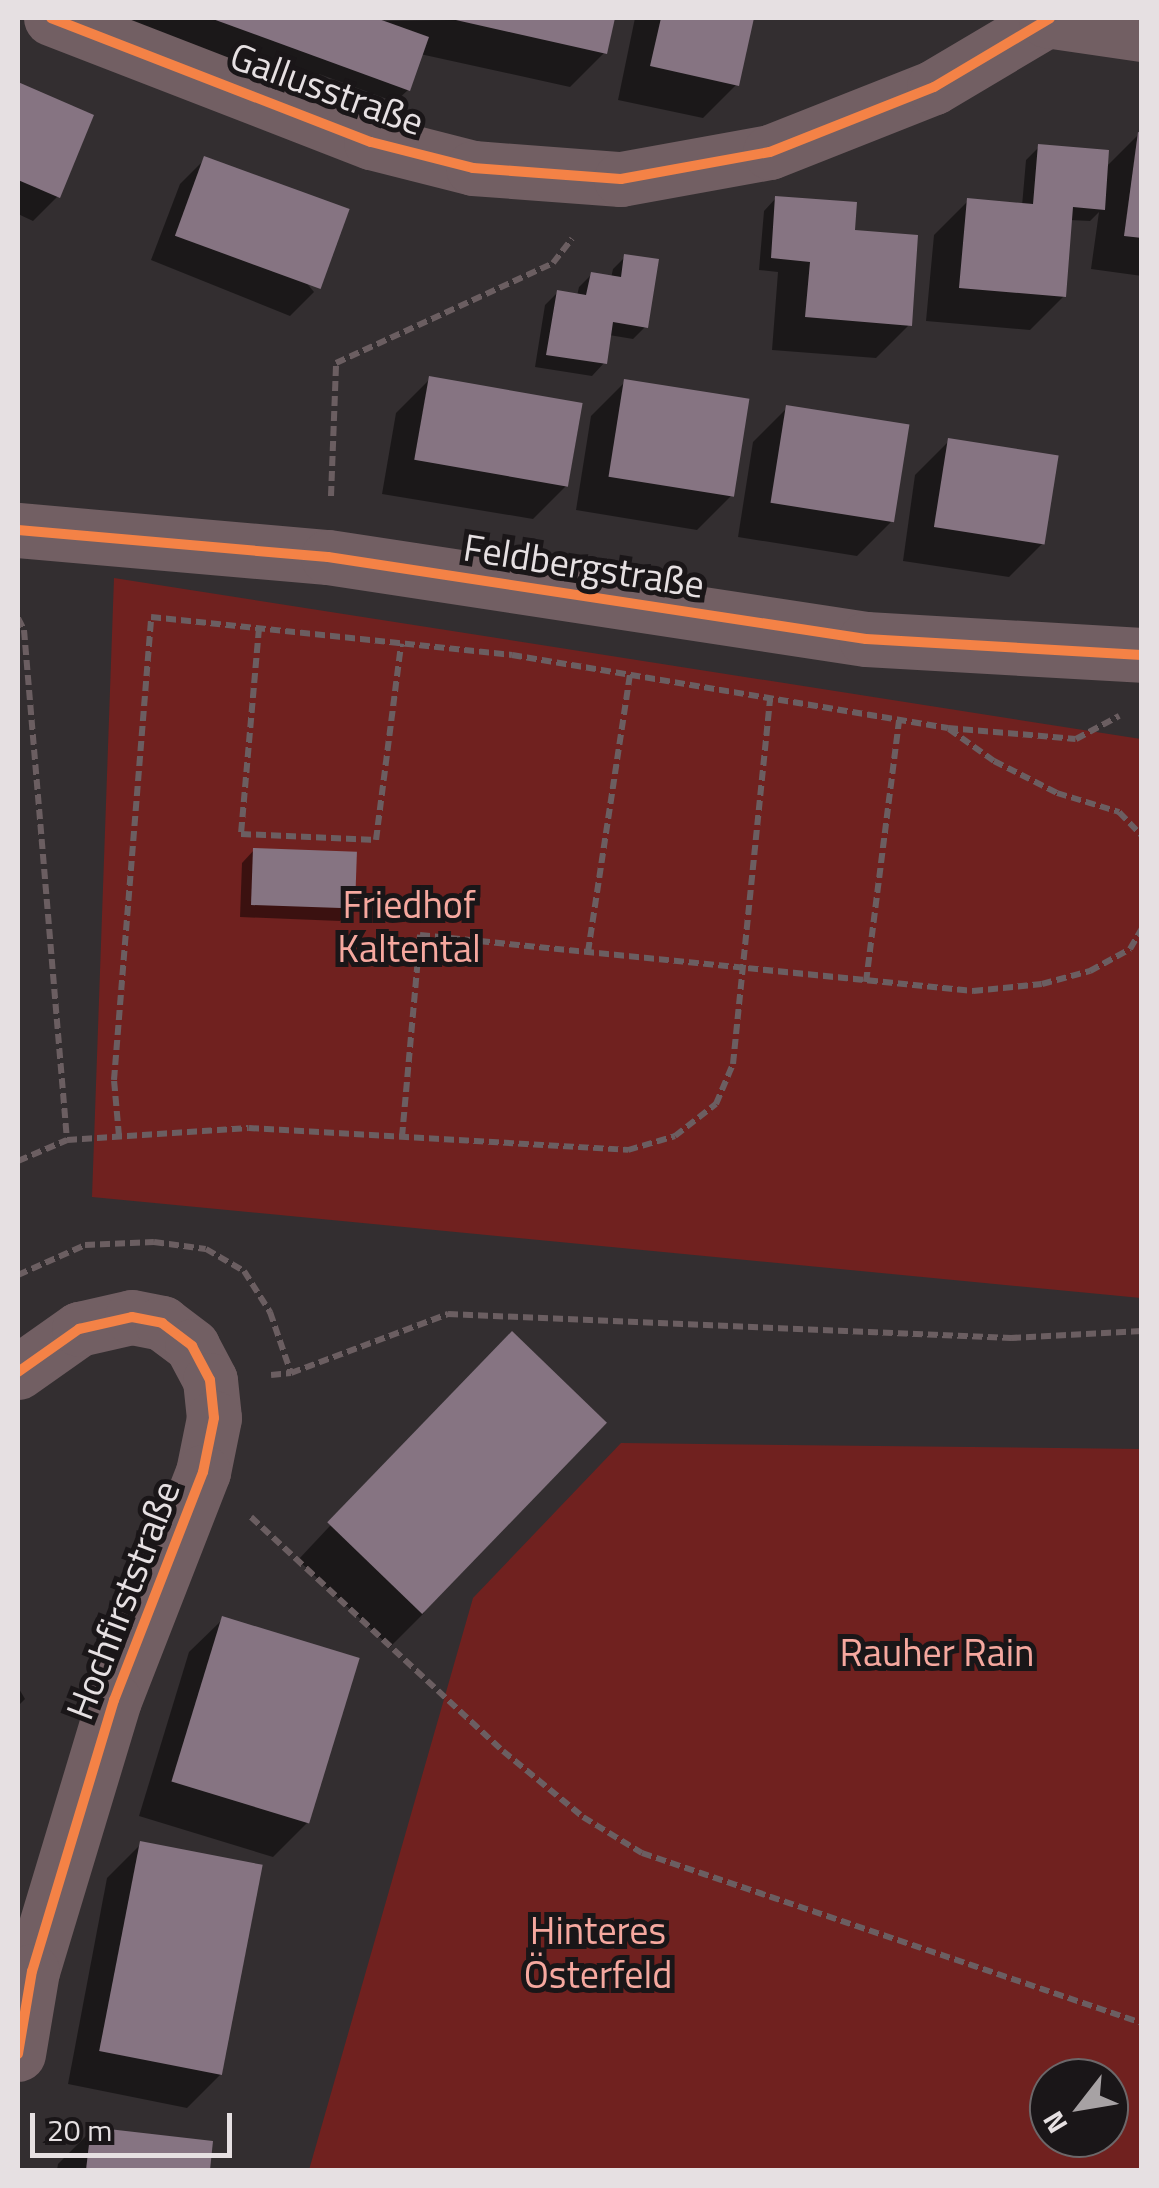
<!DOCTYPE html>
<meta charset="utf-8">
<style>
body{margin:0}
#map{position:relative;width:1159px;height:2188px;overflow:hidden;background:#332e30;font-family:"Titillium Web",sans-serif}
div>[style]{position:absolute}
.green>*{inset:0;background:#70211f}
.shadow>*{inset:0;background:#0007}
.building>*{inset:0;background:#867482;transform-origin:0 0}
.path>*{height:6px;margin-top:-3px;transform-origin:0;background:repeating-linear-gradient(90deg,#6b5e61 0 10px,transparent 0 15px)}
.minor>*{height:55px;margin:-27.5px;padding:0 27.5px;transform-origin:27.5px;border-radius:27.5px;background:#725f63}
.cycleway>*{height:10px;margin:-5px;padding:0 5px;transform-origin:5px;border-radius:5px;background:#f48246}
span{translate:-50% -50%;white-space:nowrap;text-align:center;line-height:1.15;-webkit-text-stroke:10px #1a1618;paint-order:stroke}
.street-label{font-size:38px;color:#e6e0e2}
.park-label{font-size:38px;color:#f6a89f}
.frame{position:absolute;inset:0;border:20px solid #e6e0e2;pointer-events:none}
.north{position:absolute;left:1029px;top:2058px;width:100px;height:100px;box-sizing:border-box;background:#1a1618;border:2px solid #6c6769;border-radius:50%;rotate:239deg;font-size:28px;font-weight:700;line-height:40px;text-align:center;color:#e6e0e2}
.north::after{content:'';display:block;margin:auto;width:35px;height:45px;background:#a7a2a4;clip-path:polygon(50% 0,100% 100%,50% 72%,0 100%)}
.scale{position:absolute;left:30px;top:2113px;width:202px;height:45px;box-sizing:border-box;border:5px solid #e6e0e2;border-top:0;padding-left:12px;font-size:30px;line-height:35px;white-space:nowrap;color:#e6e0e2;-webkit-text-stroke:8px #1a1618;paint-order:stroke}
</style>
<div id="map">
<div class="green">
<i style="clip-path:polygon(114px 578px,1141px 739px,1141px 1298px,92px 1197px)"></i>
<i style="clip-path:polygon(evenodd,621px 1443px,1141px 1449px,1141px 2170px,309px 2170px,473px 1598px,621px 1443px,1049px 2078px,1109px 2078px,1109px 2138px,1049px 2138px,1049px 2078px)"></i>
</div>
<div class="shadow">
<i style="clip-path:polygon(112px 18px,377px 21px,612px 18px,604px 53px,570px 87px,420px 54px,408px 90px,395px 102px,319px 74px,298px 96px)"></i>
<i style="clip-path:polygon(635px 18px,751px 18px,737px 84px,703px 118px,618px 100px)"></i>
<i style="clip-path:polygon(18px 85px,91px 116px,58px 196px,33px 221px,18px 214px)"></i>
<i style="clip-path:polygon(1138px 135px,1142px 276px,1091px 269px,1099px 212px,1090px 221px,1069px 220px,1064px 296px,1030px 330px,926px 321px,934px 235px,968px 201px,1022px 206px,1026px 160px,1039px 147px,1105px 168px)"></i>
<i style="clip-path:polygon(205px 159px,314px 292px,290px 316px,151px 260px,180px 184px)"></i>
<i style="clip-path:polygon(776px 198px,852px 232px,910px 324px,876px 358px,772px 350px,778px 272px,759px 270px,764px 211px)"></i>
<i style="clip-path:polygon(625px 257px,645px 327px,633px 339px,609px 335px,604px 363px,592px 376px,535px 367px,545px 305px,558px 292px,577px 296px,579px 287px,591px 275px,611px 278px,613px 269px)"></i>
<i style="clip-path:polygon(430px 379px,567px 485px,533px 519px,382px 494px,396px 413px)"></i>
<i style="clip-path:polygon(625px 382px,731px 496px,697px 530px,576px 510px,591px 416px)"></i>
<i style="clip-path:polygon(787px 408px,891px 522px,857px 556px,738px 537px,753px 442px)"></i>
<i style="clip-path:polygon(949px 441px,1043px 543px,1009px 577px,903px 561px,915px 475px)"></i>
<i style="clip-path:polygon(254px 850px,353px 908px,340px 921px,240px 917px,242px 863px)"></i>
<i style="clip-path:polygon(478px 1368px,424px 1613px,390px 1647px,298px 1560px)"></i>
<i style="clip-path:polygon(223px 1619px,307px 1823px,273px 1857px,139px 1816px,189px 1652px)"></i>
<i style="clip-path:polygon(18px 1687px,25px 1699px,18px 1706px)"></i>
<i style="clip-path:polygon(141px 1844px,221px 2074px,187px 2108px,68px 2084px,107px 1878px)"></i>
<i style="clip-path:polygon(92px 2130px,210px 2143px,207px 2170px,57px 2170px,58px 2164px)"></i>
</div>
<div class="building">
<i style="clip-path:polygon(210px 18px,376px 18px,429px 37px,410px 91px)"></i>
<i style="clip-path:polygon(447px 18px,615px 18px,607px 54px)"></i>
<i style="clip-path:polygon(661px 18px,754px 18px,739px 86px,650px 66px)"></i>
<i style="clip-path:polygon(18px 82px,94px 115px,60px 198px,18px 180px)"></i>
<i style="clip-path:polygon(1138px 132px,1142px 133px,1142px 238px,1124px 236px)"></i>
<i style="clip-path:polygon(1038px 144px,1109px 150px,1105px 210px,1073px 207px,1066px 297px,959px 288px,967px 198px,1033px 204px)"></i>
<i style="left:204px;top:156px;width:155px;height:85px;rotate:20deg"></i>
<i style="clip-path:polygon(775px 196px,857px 202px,855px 230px,918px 235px,912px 326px,805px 317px,810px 262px,771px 258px)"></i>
<i style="clip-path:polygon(624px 254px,659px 259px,648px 328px,613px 322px,607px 364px,546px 355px,557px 290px,586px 295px,591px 272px,621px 277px)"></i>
<i style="left:429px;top:376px;width:156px;height:85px;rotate:10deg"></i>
<i style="left:624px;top:379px;width:127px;height:99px;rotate:9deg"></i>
<i style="left:786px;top:405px;width:125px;height:99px;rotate:9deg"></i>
<i style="left:948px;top:438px;width:112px;height:90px;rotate:9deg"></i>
<i style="left:253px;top:848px;width:104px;height:57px;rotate:2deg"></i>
<i style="left:512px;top:1331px;width:132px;height:266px;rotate:44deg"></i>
<i style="left:222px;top:1616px;width:144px;height:173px;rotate:17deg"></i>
<i style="left:140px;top:1841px;width:125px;height:214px;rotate:11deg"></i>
<i style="clip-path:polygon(91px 2127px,213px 2141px,210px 2170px,86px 2170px)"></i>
</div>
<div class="path">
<i style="left:331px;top:496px;width:133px;rotate:-87.8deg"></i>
<i style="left:336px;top:363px;width:239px;rotate:-24.7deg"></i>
<i style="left:553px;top:263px;width:31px;rotate:-52deg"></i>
<i style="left:18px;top:618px;width:13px;rotate:63deg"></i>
<i style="left:24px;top:630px;width:512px;rotate:85.18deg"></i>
<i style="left:259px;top:628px;width:207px;rotate:95deg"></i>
<i style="left:241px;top:834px;width:135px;rotate:2.5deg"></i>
<i style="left:376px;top:840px;width:198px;rotate:-82.7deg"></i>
<i style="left:949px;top:729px;width:55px;rotate:35.4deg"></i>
<i style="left:994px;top:761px;width:71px;rotate:26.9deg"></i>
<i style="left:1057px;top:793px;width:65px;rotate:17deg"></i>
<i style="left:1119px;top:812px;width:33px;rotate:46deg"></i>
<i style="left:588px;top:952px;width:280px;rotate:-81.4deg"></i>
<i style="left:866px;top:982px;width:264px;rotate:-82.8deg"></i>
<i style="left:119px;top:1136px;width:56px;rotate:-95.1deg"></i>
<i style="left:114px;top:1080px;width:464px;rotate:-85.4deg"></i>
<i style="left:151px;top:617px;width:363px;rotate:6deg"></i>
<i style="left:512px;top:655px;width:442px;rotate:9.5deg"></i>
<i style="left:948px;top:728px;width:128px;rotate:4.9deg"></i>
<i style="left:1076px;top:739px;width:49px;rotate:-28.1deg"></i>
<i style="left:402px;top:1137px;width:203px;rotate:-84.9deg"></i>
<i style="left:420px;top:935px;width:556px;rotate:5.78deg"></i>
<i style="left:973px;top:991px;width:69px;rotate:-5.8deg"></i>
<i style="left:1042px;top:984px;width:50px;rotate:-15.2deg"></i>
<i style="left:1090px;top:971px;width:46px;rotate:-28.8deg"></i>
<i style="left:1130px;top:949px;width:24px;rotate:-60deg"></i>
<i style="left:18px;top:1161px;width:53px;rotate:-23.2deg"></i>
<i style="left:67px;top:1140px;width:182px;rotate:-3.8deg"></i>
<i style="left:249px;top:1128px;width:380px;rotate:3.3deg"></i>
<i style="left:628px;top:1150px;width:49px;rotate:-16.6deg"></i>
<i style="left:675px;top:1136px;width:52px;rotate:-38deg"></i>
<i style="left:716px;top:1104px;width:43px;rotate:-67deg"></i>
<i style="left:733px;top:1064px;width:367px;rotate:-84.2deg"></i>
<i style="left:18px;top:1275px;width:73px;rotate:-24.1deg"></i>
<i style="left:85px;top:1245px;width:69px;rotate:-2.5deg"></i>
<i style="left:154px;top:1242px;width:52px;rotate:7.7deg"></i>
<i style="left:206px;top:1249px;width:44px;rotate:30.1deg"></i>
<i style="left:244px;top:1271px;width:49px;rotate:57.6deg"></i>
<i style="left:270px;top:1312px;width:65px;rotate:71deg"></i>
<i style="left:271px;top:1375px;width:20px;rotate:-6deg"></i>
<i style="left:291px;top:1373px;width:168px;rotate:-20.6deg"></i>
<i style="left:448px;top:1314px;width:564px;rotate:2.44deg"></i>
<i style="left:1011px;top:1338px;width:131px;rotate:-3.1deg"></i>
<i style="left:251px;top:1517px;width:344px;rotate:42.9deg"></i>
<i style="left:503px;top:1751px;width:104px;rotate:39.5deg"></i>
<i style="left:583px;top:1817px;width:69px;rotate:31.4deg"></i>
<i style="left:642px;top:1853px;width:528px;rotate:18.78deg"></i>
</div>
<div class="minor">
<i style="left:51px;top:18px;width:343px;rotate:21.2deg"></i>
<i style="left:371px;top:142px;width:105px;rotate:14.3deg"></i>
<i style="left:473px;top:168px;width:148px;rotate:4.3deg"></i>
<i style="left:621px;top:179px;width:151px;rotate:-10.3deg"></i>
<i style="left:770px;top:152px;width:176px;rotate:-21.6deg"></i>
<i style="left:934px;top:87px;width:135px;rotate:-30.7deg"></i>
<i style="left:1046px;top:20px;width:97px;rotate:8.3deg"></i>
<i style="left:18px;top:530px;width:311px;rotate:5deg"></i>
<i style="left:328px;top:557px;width:544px;rotate:8.67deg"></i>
<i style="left:866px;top:639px;width:276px;rotate:3.3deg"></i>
<i style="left:18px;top:1372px;width:75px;rotate:-35.2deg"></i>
<i style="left:79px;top:1329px;width:54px;rotate:-12.8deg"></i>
<i style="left:132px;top:1317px;width:31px;rotate:11deg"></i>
<i style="left:162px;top:1323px;width:38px;rotate:37deg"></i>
<i style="left:192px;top:1346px;width:38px;rotate:62deg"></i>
<i style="left:210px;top:1380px;width:38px;rotate:84deg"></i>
<i style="left:214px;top:1418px;width:55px;rotate:101.5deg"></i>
<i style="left:203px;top:1472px;width:245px;rotate:111.3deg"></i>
<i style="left:114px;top:1700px;width:283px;rotate:106.8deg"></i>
<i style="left:32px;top:1971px;width:84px;rotate:99.6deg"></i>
</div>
<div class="cycleway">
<i style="left:51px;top:18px;width:343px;rotate:21.2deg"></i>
<i style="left:371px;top:142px;width:105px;rotate:14.3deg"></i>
<i style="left:473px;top:168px;width:148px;rotate:4.3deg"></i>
<i style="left:621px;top:179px;width:151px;rotate:-10.3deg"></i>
<i style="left:770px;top:152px;width:176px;rotate:-21.6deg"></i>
<i style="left:934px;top:87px;width:135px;rotate:-30.7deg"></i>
<i style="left:18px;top:530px;width:311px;rotate:5deg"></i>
<i style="left:328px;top:557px;width:544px;rotate:8.67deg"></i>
<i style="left:866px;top:639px;width:276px;rotate:3.3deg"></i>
<i style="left:18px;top:1372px;width:75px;rotate:-35.2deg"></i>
<i style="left:79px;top:1329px;width:54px;rotate:-12.8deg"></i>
<i style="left:132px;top:1317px;width:31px;rotate:11deg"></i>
<i style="left:162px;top:1323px;width:38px;rotate:37deg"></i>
<i style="left:192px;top:1346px;width:38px;rotate:62deg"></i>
<i style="left:210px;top:1380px;width:38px;rotate:84deg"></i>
<i style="left:214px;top:1418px;width:55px;rotate:101.5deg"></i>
<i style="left:203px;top:1472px;width:245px;rotate:111.3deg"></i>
<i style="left:114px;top:1700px;width:283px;rotate:106.8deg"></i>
<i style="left:32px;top:1971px;width:84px;rotate:99.6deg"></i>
</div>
<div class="street-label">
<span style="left:327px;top:89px;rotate:20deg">Gallusstraße</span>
<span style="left:584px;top:566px;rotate:9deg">Feldbergstraße</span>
<span style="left:123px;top:1600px;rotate:-69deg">Hochfirststraße</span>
</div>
<div class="park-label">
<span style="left:409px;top:927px">Friedhof<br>Kaltental</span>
<span style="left:937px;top:1653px">Rauher Rain</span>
<span style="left:598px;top:1953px">Hinteres<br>Österfeld</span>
</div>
<div class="frame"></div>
<div class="north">N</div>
<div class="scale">20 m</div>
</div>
